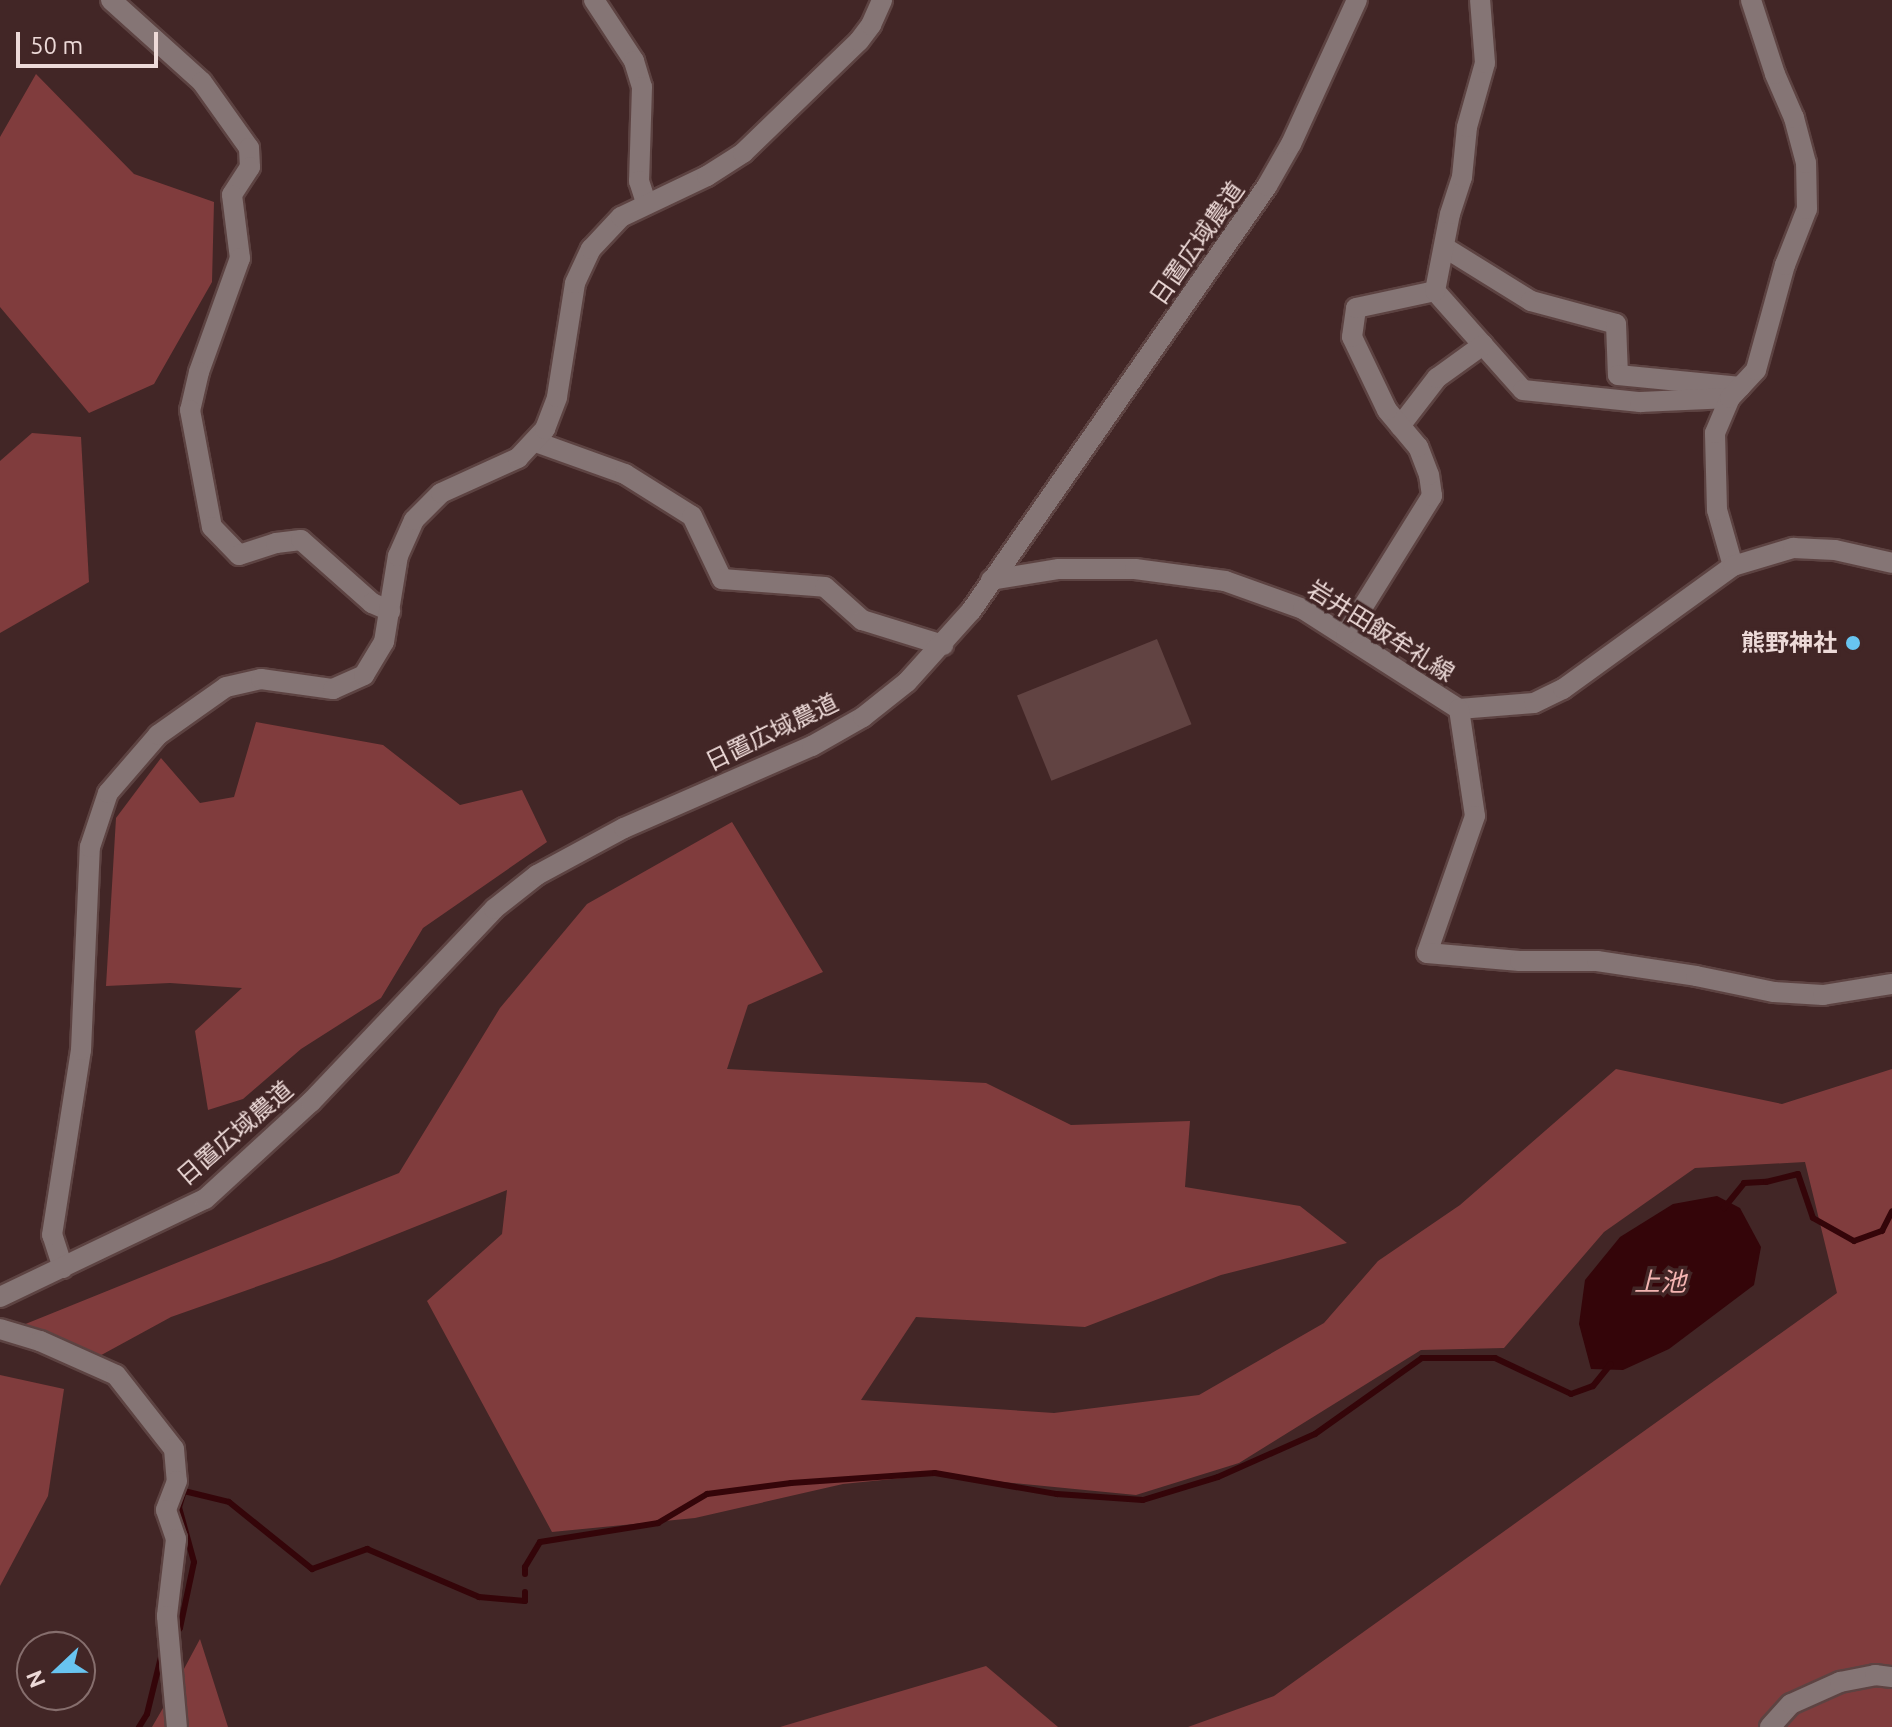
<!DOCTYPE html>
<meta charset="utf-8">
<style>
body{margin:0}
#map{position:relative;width:1892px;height:1727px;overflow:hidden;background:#422626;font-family:Ubuntu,"Noto Sans JP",sans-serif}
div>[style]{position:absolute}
.forest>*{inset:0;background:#803c3d}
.water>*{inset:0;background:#340509}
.stream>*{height:6px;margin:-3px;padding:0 3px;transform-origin:3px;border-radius:3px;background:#340509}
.building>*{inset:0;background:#614342;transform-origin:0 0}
.roads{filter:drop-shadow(2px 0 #5d4342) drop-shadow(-2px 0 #5d4342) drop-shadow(0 2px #5d4342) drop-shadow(0 -2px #5d4342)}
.minor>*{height:20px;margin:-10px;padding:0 10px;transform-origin:10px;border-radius:10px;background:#857575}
.dots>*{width:22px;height:22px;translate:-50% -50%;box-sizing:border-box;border:4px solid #422626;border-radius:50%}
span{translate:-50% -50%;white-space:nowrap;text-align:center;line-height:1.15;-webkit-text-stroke:7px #422626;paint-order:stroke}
.street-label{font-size:24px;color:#eddad8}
.poi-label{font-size:24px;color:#eddad8;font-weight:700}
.right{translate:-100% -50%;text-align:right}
.water-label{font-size:26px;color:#f3b4b1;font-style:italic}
.north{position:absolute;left:16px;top:1631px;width:80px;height:80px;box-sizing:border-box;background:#422626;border:2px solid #866e6d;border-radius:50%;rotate:248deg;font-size:22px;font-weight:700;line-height:32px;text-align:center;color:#eddad8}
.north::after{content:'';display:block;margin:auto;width:28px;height:36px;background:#68c4f0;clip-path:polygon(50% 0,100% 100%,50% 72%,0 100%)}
.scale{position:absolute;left:16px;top:32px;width:142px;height:36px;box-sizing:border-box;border:4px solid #eddad8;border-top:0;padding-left:10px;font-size:24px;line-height:28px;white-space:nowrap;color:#eddad8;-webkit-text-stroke:6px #422626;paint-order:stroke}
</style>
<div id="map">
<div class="forest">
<i style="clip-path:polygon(36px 74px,134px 174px,214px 202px,212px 282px,154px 384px,89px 413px,0 307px,0 137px)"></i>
<i style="clip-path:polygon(32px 433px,81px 437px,89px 582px,0 633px,0 461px)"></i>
<i style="clip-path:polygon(256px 722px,383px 745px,460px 805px,522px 790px,547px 842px,423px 928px,381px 998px,301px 1049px,243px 1099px,208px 1110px,195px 1031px,242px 988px,170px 983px,106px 986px,116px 818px,161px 758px,200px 803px,234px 797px)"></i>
<i style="clip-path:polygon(732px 822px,823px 972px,748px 1005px,727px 1069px,986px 1083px,1071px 1125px,1190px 1121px,1185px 1187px,1300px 1206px,1347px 1243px,1221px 1275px,1085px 1327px,916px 1317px,861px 1400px,1054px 1413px,1199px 1395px,1324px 1323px,1378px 1261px,1460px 1205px,1616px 1069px,1782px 1104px,1892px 1069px,1892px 1727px,1188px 1727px,1274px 1696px,1837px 1293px,1805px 1162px,1695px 1168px,1604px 1232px,1504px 1348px,1421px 1350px,1239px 1463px,1136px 1495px,932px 1475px,843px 1484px,695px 1518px,552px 1532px,427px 1301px,502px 1234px,507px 1190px,332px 1260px,171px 1317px,94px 1359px,23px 1325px,399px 1173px,500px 1008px,587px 904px)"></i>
<i style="clip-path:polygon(0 1375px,64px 1389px,48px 1496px,0 1586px)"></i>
<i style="clip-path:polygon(200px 1639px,228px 1727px,152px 1727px,163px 1708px)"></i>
<i style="clip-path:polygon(986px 1666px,1058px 1727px,780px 1727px)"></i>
</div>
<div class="water">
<i style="clip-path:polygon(1717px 1196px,1740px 1208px,1761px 1247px,1754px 1285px,1669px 1349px,1623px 1370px,1591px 1369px,1579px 1324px,1585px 1280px,1620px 1237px,1673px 1204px)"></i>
</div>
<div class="stream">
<i style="left:1724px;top:1208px;width:32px;rotate:-51deg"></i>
<i style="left:1744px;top:1183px;width:22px;rotate:-3deg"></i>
<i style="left:1766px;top:1182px;width:33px;rotate:-14deg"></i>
<i style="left:1798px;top:1174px;width:46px;rotate:71.2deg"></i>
<i style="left:1813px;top:1218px;width:47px;rotate:29.3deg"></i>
<i style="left:1854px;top:1241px;width:30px;rotate:-20deg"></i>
<i style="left:1882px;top:1231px;width:22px;rotate:-63deg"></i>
<i style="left:525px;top:1574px;width:7px;rotate:-90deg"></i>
<i style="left:525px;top:1567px;width:29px;rotate:-59deg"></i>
<i style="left:540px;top:1542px;width:120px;rotate:-9.1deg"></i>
<i style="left:658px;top:1523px;width:57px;rotate:-30.6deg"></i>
<i style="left:707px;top:1494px;width:85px;rotate:-7.5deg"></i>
<i style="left:791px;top:1483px;width:144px;rotate:-4deg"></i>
<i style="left:935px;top:1473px;width:124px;rotate:9.8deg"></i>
<i style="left:1057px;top:1494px;width:86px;rotate:4deg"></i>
<i style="left:1143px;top:1500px;width:78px;rotate:-17deg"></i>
<i style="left:1218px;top:1477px;width:106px;rotate:-23.9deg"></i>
<i style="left:1315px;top:1434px;width:131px;rotate:-35.4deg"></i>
<i style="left:1422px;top:1358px;width:73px"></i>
<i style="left:1495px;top:1358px;width:84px;rotate:25.3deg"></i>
<i style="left:1571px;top:1394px;width:23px;rotate:-20deg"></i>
<i style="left:1593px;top:1386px;width:28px;rotate:-51deg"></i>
<i style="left:176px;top:1634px;width:7px;rotate:-56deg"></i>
<i style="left:180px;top:1628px;width:67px;rotate:-78deg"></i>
<i style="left:194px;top:1562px;width:57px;rotate:-105.3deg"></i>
<i style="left:179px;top:1507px;width:17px;rotate:-73deg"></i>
<i style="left:184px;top:1491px;width:46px;rotate:13.7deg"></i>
<i style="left:229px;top:1502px;width:107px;rotate:38.9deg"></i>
<i style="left:312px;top:1569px;width:59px;rotate:-20deg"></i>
<i style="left:367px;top:1549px;width:122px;rotate:23.2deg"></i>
<i style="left:479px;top:1597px;width:46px;rotate:5deg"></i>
<i style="left:525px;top:1601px;width:9px;rotate:-90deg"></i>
<i style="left:139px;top:1727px;width:15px;rotate:-58deg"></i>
<i style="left:147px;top:1714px;width:63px;rotate:-76.2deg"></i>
</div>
<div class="building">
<i style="left:1157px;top:639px;width:92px;height:151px;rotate:68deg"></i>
</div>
<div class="roads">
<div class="minor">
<i style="left:111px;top:0;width:122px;rotate:42deg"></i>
<i style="left:202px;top:82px;width:81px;rotate:54.5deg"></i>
<i style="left:249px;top:148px;width:19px;rotate:87deg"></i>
<i style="left:250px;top:167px;width:33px;rotate:123deg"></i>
<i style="left:232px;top:195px;width:64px;rotate:82.8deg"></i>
<i style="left:240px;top:258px;width:121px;rotate:109.8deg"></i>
<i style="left:199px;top:372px;width:39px;rotate:103deg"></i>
<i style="left:190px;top:410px;width:119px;rotate:79.4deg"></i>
<i style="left:212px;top:527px;width:39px;rotate:46deg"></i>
<i style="left:239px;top:555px;width:39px;rotate:-18deg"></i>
<i style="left:276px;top:543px;width:25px;rotate:-7deg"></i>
<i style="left:301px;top:540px;width:95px;rotate:41.6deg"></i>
<i style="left:372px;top:603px;width:20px;rotate:24deg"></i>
<i style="left:594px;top:0;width:73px;rotate:56.7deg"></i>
<i style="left:634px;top:61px;width:27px;rotate:73deg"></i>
<i style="left:642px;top:87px;width:94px;rotate:91.8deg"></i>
<i style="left:639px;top:181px;width:22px;rotate:72deg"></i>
<i style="left:1444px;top:247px;width:102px;rotate:31.8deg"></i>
<i style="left:1531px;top:301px;width:88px;rotate:15.1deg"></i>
<i style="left:1616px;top:324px;width:51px;rotate:87.8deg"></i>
<i style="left:1618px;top:375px;width:123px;rotate:5.6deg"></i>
<i style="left:1435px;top:291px;width:132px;rotate:48.4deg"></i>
<i style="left:1523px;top:390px;width:118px;rotate:5.9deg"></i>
<i style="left:1640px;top:402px;width:90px;rotate:-2.5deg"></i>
<i style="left:1400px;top:426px;width:61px;rotate:-52.4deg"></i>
<i style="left:1437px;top:378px;width:57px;rotate:-35.7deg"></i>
<i style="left:536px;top:442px;width:95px;rotate:19.8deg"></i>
<i style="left:625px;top:474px;width:79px;rotate:32.1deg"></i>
<i style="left:692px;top:516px;width:70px;rotate:64.5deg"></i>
<i style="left:722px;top:579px;width:103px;rotate:4.4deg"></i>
<i style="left:825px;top:587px;width:50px;rotate:41.7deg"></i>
<i style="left:862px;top:620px;width:85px;rotate:17.2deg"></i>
<i style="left:1733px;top:566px;width:58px;rotate:-105.9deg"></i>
<i style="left:1717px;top:510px;width:77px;rotate:-91.5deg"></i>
<i style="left:1715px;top:433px;width:38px;rotate:-67deg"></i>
<i style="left:1730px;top:398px;width:38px;rotate:-47deg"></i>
<i style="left:1756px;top:370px;width:109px;rotate:-74.6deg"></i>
<i style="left:1785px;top:265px;width:60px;rotate:-68.6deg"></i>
<i style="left:1807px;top:209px;width:46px;rotate:-91.2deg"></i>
<i style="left:1806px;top:163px;width:47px;rotate:-104.9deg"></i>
<i style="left:1794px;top:118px;width:48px;rotate:-113.4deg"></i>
<i style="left:1775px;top:74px;width:78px;rotate:-108deg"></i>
<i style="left:991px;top:580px;width:69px;rotate:-9.2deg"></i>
<i style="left:1059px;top:569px;width:76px"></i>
<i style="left:1135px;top:569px;width:91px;rotate:7.6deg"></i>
<i style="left:1225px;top:581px;width:83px;rotate:19.7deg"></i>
<i style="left:1303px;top:609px;width:185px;rotate:32.7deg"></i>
<i style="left:1459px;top:709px;width:75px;rotate:-4.6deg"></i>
<i style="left:1534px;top:703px;width:32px;rotate:-26deg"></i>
<i style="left:1563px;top:689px;width:210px;rotate:-35.9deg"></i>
<i style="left:1733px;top:566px;width:63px;rotate:-16.7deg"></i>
<i style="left:1793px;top:548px;width:42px;rotate:2.7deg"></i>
<i style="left:1835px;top:550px;width:58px;rotate:12.8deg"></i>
<i style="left:1346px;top:634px;width:163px;rotate:-58.1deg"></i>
<i style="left:1432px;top:496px;width:21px;rotate:-98deg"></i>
<i style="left:1429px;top:475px;width:30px;rotate:-111deg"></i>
<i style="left:1418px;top:447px;width:48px;rotate:-130deg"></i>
<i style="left:1387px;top:410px;width:81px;rotate:-115.6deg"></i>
<i style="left:1352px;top:337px;width:29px;rotate:-82deg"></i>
<i style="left:1356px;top:308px;width:81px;rotate:-12.1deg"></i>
<i style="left:1435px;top:291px;width:78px;rotate:-79deg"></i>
<i style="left:1450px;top:214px;width:39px;rotate:-72deg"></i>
<i style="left:1462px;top:177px;width:50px;rotate:-84.3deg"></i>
<i style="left:1467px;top:127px;width:66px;rotate:-74.3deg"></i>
<i style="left:1485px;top:63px;width:63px;rotate:-94.5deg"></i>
<i style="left:1459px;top:709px;width:108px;rotate:81.5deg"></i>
<i style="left:1475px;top:816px;width:145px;rotate:109.3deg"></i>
<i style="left:1427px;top:953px;width:93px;rotate:4.9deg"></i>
<i style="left:1520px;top:961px;width:77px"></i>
<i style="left:1597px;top:961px;width:100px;rotate:8.6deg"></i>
<i style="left:1696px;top:976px;width:80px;rotate:11.6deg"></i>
<i style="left:1774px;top:992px;width:49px;rotate:3.5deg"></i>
<i style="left:1823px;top:995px;width:70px;rotate:-9.1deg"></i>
<i style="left:63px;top:1268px;width:35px;rotate:-108deg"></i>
<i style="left:52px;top:1235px;width:187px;rotate:-81.1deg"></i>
<i style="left:81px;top:1050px;width:203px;rotate:-87.5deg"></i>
<i style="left:90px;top:847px;width:57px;rotate:-71.6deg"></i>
<i style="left:108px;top:793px;width:77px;rotate:-49.2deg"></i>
<i style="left:158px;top:735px;width:83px;rotate:-35.2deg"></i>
<i style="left:226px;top:687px;width:36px;rotate:-13deg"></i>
<i style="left:261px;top:679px;width:73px;rotate:7.9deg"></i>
<i style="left:333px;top:689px;width:34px;rotate:-24deg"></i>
<i style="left:364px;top:675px;width:39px;rotate:-59deg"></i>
<i style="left:384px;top:642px;width:87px;rotate:-80.8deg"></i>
<i style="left:398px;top:556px;width:39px;rotate:-66deg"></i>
<i style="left:414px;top:520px;width:38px;rotate:-45deg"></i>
<i style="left:441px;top:493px;width:85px;rotate:-24.4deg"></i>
<i style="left:518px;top:458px;width:40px;rotate:-47deg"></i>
<i style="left:545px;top:429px;width:34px;rotate:-69deg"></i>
<i style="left:557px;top:397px;width:115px;rotate:-81deg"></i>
<i style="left:575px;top:283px;width:38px;rotate:-65deg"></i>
<i style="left:591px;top:249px;width:44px;rotate:-46.8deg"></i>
<i style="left:621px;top:217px;width:95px;rotate:-25.5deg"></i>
<i style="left:707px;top:176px;width:43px;rotate:-32.6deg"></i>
<i style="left:743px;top:153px;width:161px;rotate:-44deg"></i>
<i style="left:859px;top:41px;width:20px;rotate:-53deg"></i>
<i style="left:871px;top:25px;width:27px;rotate:-66deg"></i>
<i style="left:0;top:1297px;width:227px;rotate:-25.6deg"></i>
<i style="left:205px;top:1199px;width:144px;rotate:-42.5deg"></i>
<i style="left:311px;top:1102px;width:266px;rotate:-46.5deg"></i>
<i style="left:494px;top:909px;width:55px;rotate:-38.3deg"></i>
<i style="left:537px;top:875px;width:99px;rotate:-28.4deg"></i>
<i style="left:624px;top:828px;width:205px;rotate:-23.6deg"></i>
<i style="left:812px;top:746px;width:59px;rotate:-29.6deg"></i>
<i style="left:863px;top:717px;width:56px;rotate:-38.5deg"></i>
<i style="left:907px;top:682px;width:96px;rotate:-48deg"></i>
<i style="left:971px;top:611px;width:518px;rotate:-55.14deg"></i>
<i style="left:1267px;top:186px;width:48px;rotate:-60.3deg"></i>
<i style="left:1291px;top:144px;width:158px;rotate:-65.4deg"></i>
<i style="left:0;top:1329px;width:42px;rotate:16.7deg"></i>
<i style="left:40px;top:1341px;width:83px;rotate:24.1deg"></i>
<i style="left:116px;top:1375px;width:94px;rotate:51.9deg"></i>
<i style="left:174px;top:1449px;width:32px;rotate:85deg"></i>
<i style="left:177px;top:1481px;width:31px;rotate:111deg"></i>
<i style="left:166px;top:1510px;width:31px;rotate:71deg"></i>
<i style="left:176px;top:1539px;width:78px;rotate:96.7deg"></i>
<i style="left:167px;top:1616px;width:111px;rotate:84.9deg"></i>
<i style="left:1770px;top:1727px;width:31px;rotate:-48deg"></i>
<i style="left:1791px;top:1704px;width:54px;rotate:-24.2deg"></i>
<i style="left:1840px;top:1682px;width:36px;rotate:-11deg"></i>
<i style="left:1875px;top:1675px;width:17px;rotate:7deg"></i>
</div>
</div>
<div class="dots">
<i style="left:1853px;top:643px;background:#68c4f0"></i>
</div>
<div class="street-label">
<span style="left:1197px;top:243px;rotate:-55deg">日置広域農道</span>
<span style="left:1381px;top:631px;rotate:32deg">岩井田飯牟礼線</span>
<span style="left:772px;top:732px;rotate:-26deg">日置広域農道</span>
<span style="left:235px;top:1133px;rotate:-41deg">日置広域農道</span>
</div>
<div class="poi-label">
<span class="right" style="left:1837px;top:643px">熊野神社</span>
</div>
<div class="water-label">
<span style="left:1660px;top:1282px">上池</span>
</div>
<div class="north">N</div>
<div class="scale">50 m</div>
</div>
